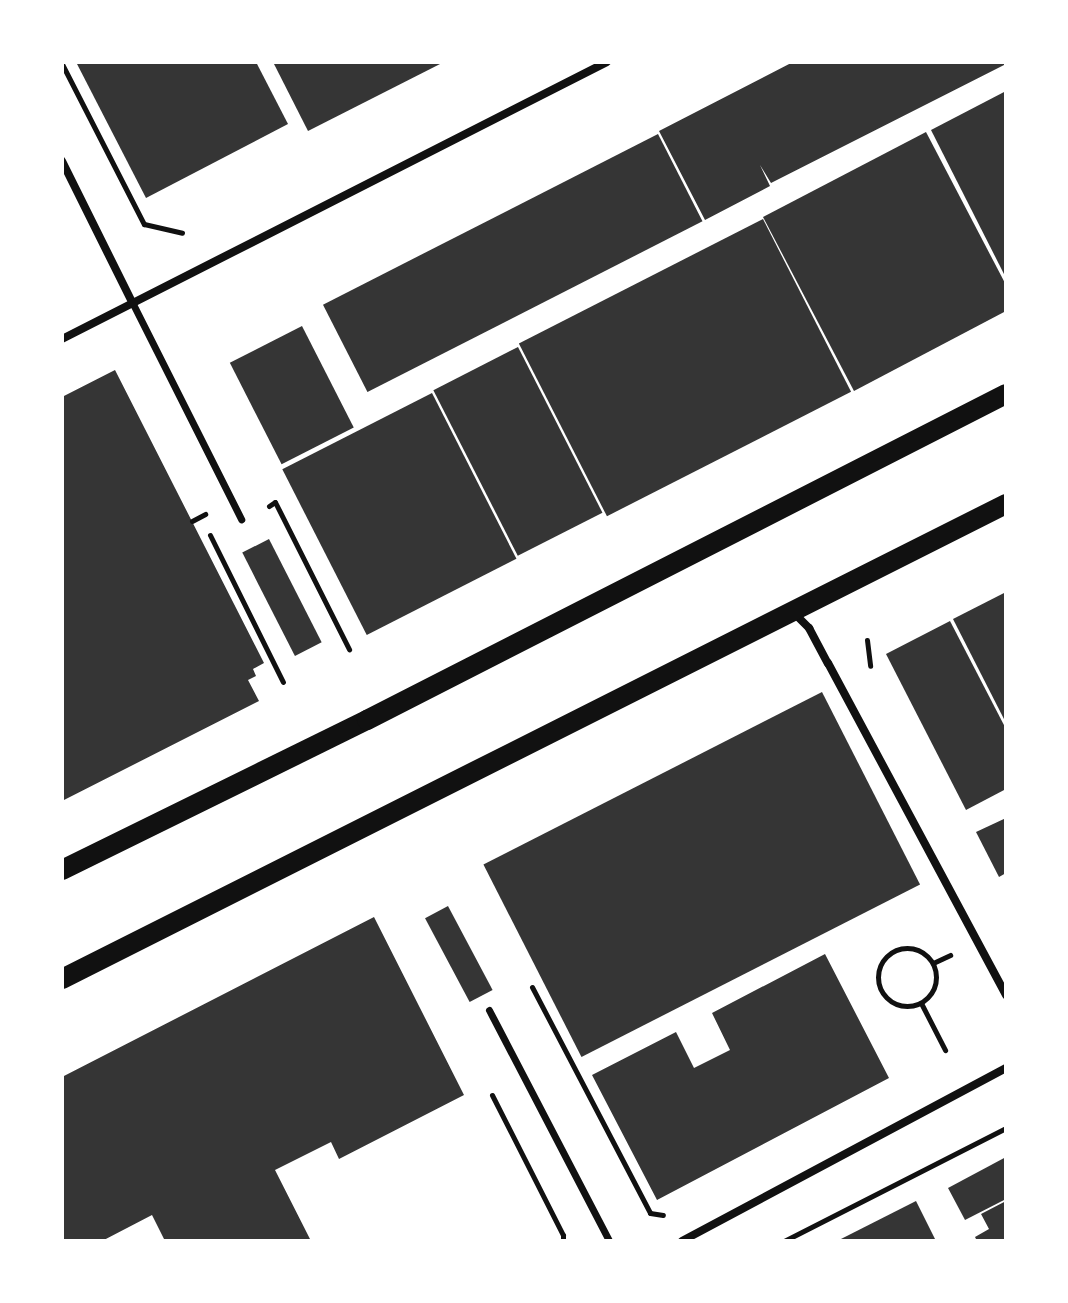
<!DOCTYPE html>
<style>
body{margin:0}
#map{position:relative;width:1068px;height:1303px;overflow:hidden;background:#fff;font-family:"PT Sans Narrow",sans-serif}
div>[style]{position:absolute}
.building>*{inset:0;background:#353535;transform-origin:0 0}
.path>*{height:5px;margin:-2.5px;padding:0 2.5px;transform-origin:2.5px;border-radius:2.5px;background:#111}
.path>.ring{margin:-2.5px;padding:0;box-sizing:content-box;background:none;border:5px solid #111;border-radius:50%}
.pedestrian>*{height:7px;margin:-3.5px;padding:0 3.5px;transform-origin:3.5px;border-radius:3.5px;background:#111}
.minor>*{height:8px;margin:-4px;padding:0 4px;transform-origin:4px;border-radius:4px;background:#111}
.primary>*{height:20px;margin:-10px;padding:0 10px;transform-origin:10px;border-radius:10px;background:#111}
span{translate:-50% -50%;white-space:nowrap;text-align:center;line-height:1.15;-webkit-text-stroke:7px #fff;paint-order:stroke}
.frame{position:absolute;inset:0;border:64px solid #fff;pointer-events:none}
</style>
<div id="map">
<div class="building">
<i style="clip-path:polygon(76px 62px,256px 62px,288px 124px,146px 198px)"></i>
<i style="clip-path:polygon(273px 62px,444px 62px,308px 131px)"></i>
<i style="clip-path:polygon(793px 62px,1006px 62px,1006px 64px,771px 183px,760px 165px,770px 186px,705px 220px,659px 131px)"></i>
<i style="clip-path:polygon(1006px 91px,1006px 278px,931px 130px)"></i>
<i style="clip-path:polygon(926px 132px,1006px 285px,1006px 311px,854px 391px,763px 217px)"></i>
<i style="left:658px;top:134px;width:98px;height:376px;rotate:63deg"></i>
<i style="left:763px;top:219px;width:194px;height:274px;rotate:63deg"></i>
<i style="left:302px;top:326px;width:114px;height:81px;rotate:63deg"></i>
<i style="left:518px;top:347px;width:186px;height:95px;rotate:63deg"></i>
<i style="clip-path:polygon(115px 370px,264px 663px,253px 669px,256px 676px,248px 680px,259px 701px,62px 801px,62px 397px)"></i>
<i style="left:432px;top:393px;width:186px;height:168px;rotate:63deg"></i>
<i style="left:269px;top:539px;width:116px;height:30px;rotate:63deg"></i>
<i style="clip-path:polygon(1006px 592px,1006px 723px,953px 619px)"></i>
<i style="clip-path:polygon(950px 621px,1006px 729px,1006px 789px,966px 810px,886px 654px)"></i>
<i style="left:822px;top:692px;width:216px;height:380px;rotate:63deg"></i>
<i style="clip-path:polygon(1006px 818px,1006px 873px,999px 877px,976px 832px)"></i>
<i style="left:448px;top:906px;width:95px;height:26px;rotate:62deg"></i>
<i style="clip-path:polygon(374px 917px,464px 1095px,339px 1159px,331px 1142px,275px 1170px,311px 1241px,165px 1241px,152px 1215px,102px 1241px,62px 1241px,62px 1077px)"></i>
<i style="clip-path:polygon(825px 954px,889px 1078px,657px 1200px,592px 1075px,676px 1032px,694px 1068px,730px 1050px,712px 1013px)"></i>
<i style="clip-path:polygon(1006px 1157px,1006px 1199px,965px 1220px,948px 1188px)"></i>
<i style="clip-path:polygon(916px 1201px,936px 1241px,837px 1241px)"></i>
<i style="clip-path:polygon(1006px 1201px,1006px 1241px,977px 1241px,975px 1237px,989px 1229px,981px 1214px)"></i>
</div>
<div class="path">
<i style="left:62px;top:64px;width:180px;rotate:62.9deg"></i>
<i style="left:144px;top:224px;width:39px;rotate:13deg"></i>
<i style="left:269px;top:506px;width:7px;rotate:-34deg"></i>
<i style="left:275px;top:502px;width:165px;rotate:63.3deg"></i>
<i style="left:192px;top:521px;width:15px;rotate:-28deg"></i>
<i style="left:210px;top:535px;width:164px;rotate:63.6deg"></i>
<i style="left:867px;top:640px;width:26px;rotate:83deg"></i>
<i class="ring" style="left:878px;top:948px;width:53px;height:53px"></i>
<i style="left:933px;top:963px;width:19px;rotate:-25deg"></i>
<i style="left:532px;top:987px;width:255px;rotate:62.4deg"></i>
<i style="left:650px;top:1213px;width:13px;rotate:9deg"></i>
<i style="left:921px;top:1003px;width:53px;rotate:62.9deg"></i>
<i style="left:492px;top:1095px;width:157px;rotate:63.1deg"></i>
<i style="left:563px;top:1235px;width:6px;rotate:90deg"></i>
<i style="left:784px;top:1241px;width:249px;rotate:-27deg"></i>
</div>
<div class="pedestrian">
<i style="left:133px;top:304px;width:241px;rotate:63.3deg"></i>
<i style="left:489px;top:1010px;width:260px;rotate:62.5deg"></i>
</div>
<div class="minor">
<i style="left:62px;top:161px;width:160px;rotate:63.6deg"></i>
<i style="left:62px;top:339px;width:611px;rotate:-26.94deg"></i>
<i style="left:793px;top:612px;width:23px;rotate:45deg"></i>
<i style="left:809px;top:628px;width:40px;rotate:62deg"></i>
<i style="left:828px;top:663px;width:377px;rotate:61.8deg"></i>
<i style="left:682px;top:1241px;width:367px;rotate:-28.1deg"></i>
</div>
<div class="primary">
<i style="left:62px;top:870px;width:340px;rotate:-26.2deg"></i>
<i style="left:367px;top:720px;width:717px;rotate:-27.03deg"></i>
<i style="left:62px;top:979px;width:1057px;rotate:-26.71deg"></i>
</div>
<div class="frame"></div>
</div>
